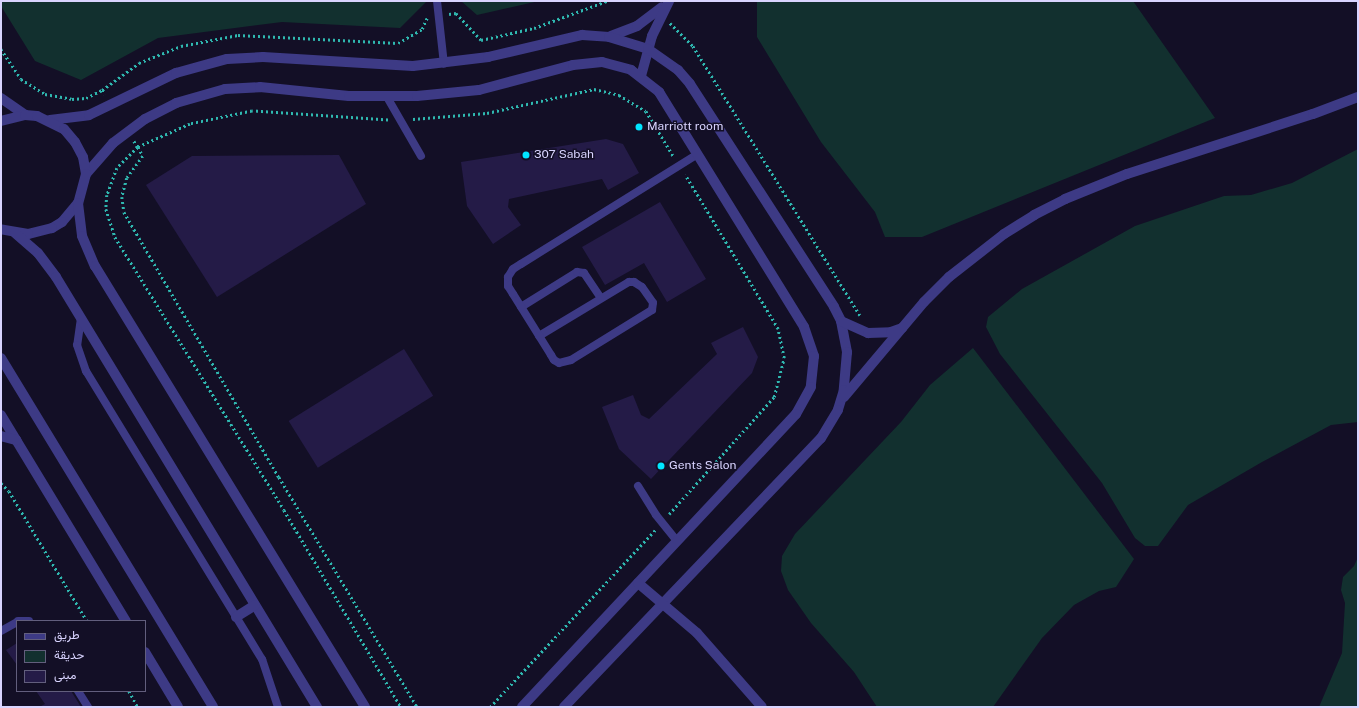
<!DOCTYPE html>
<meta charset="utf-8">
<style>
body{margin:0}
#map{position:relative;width:1359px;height:708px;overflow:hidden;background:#130f26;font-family:"Public Sans",Vazirmatn,sans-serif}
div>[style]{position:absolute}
.green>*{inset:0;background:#12302f}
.building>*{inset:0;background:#241b47;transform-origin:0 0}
.path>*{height:2.5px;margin-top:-1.25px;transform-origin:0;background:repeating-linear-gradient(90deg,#2fb8b0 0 2px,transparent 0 5px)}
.service>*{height:8px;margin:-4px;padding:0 4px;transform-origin:4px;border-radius:4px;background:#3d3a85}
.minor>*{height:10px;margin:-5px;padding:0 5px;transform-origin:5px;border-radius:5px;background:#3d3a85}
.tertiary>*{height:10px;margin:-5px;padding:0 5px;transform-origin:5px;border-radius:5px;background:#3d3a85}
.dots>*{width:11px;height:11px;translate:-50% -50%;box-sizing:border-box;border:2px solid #130f26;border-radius:50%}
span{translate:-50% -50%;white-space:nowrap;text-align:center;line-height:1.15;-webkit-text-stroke:3px #130f26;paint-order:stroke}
.poi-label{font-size:12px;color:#d9d4ff}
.left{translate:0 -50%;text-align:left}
.frame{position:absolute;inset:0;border:2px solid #d9d4ff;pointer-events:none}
.legend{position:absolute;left:16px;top:620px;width:130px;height:72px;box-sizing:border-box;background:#130f26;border:1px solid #625e7d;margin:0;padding:5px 7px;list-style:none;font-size:12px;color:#d9d4ff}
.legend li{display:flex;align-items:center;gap:8px;height:20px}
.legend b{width:20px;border:1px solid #625e7d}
</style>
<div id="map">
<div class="green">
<i style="clip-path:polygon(1px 1px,438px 1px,426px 2px,400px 28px,282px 22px,158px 38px,81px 80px,35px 61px,1px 6px)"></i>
<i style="clip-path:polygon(461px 1px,539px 1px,477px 15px)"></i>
<i style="clip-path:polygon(757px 1px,1133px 1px,1215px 118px,922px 237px,885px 237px,875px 212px,821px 142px,757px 37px)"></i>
<i style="clip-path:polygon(1358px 149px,1358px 422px,1331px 425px,1262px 462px,1188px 505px,1158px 546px,1145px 546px,1135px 538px,1102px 483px,1000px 354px,986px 327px,988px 317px,1022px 289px,1135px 226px,1224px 196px,1251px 195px,1292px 183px)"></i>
<i style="clip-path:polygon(973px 348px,1134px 559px,1116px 587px,1099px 591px,1074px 605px,1042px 638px,993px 707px,877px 707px,854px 672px,811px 623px,788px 590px,781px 571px,782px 556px,795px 534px,901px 422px,930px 385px)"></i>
<i style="clip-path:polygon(1358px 557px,1358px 707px,1319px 707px,1342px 653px,1345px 603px,1341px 590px,1343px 577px,1354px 566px)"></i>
</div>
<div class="building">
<i style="clip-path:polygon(606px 139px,623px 144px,639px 173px,608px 190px,602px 179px,509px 199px,508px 207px,521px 225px,493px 244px,467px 206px,461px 162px)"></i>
<i style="clip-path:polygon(339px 155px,366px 204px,217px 297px,146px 185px,192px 156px)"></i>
<i style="clip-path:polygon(660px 202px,706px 279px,667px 302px,644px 263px,605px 285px,582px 247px)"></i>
<i style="clip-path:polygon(743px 327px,758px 357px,752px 373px,651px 479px,619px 449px,602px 407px,633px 395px,641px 415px,649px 419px,717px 354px,711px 343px)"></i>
<i style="left:404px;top:349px;width:55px;height:136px;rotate:58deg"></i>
<i style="clip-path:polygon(17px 643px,17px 665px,6px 650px)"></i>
<i style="clip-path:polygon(36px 691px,71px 691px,81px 707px,39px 707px,45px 704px)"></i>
</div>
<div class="path">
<i style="left:449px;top:14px;width:7px;rotate:-8deg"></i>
<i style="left:456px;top:13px;width:37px;rotate:47deg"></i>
<i style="left:481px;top:40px;width:54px;rotate:-12.8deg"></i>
<i style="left:534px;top:28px;width:78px;rotate:-20.3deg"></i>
<i style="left:670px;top:23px;width:33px;rotate:45deg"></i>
<i style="left:693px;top:46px;width:317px;rotate:58.2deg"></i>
<i style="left:1px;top:49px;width:36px;rotate:56deg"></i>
<i style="left:21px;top:79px;width:28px;rotate:32deg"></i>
<i style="left:45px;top:94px;width:27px;rotate:10deg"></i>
<i style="left:72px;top:99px;width:14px;rotate:-4deg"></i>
<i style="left:86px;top:98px;width:18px;rotate:-27deg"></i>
<i style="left:102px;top:90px;width:5px;rotate:53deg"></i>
<i style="left:102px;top:90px;width:46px;rotate:-36.1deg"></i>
<i style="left:139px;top:63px;width:45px;rotate:-22deg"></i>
<i style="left:181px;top:46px;width:58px;rotate:-10.9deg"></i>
<i style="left:238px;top:35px;width:160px;rotate:2.9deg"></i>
<i style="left:398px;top:43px;width:28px;rotate:-30deg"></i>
<i style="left:422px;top:29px;width:12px;rotate:-66deg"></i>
<i style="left:413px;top:119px;width:74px;rotate:-4.6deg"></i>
<i style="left:487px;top:113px;width:110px;rotate:-12.6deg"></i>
<i style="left:594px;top:89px;width:26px;rotate:13deg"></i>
<i style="left:619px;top:95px;width:31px;rotate:31deg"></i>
<i style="left:646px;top:111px;width:54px;rotate:58.7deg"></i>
<i style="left:388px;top:120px;width:136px;rotate:-176.2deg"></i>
<i style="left:252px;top:111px;width:63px;rotate:168.2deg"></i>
<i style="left:190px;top:124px;width:57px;rotate:156.1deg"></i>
<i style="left:138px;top:147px;width:10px;rotate:61deg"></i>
<i style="left:143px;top:156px;width:27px;rotate:126deg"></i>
<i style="left:127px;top:178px;width:20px;rotate:105deg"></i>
<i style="left:122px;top:197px;width:15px;rotate:82deg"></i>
<i style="left:124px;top:212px;width:307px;rotate:59.7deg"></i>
<i style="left:279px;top:477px;width:268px;rotate:59deg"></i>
<i style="left:134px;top:141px;width:7px;rotate:56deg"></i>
<i style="left:138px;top:147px;width:30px;rotate:135deg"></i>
<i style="left:117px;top:168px;width:29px;rotate:110deg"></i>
<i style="left:107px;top:195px;width:14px;rotate:94deg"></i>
<i style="left:106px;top:209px;width:29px;rotate:72deg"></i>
<i style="left:115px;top:237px;width:321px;rotate:58.2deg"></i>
<i style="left:284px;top:510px;width:229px;rotate:59.3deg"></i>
<i style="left:1px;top:483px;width:11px;rotate:45deg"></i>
<i style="left:9px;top:491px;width:152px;rotate:59deg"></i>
<i style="left:669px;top:514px;width:157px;rotate:-48.1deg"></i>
<i style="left:774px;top:397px;width:40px;rotate:-75.6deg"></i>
<i style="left:784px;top:358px;width:30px;rotate:-102deg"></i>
<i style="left:778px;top:329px;width:180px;rotate:-121.1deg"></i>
<i style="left:129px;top:691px;width:18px;rotate:61deg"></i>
<i style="left:490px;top:707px;width:242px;rotate:-47deg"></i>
</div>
<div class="service">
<i style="left:437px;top:1px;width:63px;rotate:83.7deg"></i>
<i style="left:387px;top:97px;width:68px;rotate:60deg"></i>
<i style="left:521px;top:307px;width:66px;rotate:-32deg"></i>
<i style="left:577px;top:272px;width:7px;rotate:8deg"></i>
<i style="left:584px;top:273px;width:30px;rotate:56deg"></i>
<i style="left:81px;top:318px;width:27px;rotate:98deg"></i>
<i style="left:77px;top:345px;width:28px;rotate:71deg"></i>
<i style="left:86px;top:371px;width:338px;rotate:58.6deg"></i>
<i style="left:262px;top:659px;width:51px;rotate:71.6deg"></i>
<i style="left:539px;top:336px;width:105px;rotate:-31deg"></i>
<i style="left:629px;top:282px;width:5px"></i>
<i style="left:634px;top:282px;width:9px;rotate:32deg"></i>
<i style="left:642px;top:287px;width:19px;rotate:55deg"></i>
<i style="left:653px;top:303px;width:7px;rotate:98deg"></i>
<i style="left:652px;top:310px;width:95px;rotate:148.3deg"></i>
<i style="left:571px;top:360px;width:12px;rotate:166deg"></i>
<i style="left:559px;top:363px;width:6px;rotate:-149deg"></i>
<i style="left:554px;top:360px;width:6px;rotate:-121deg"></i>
<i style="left:551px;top:355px;width:72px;rotate:-121.9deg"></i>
<i style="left:513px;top:294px;width:9px;rotate:-122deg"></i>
<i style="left:508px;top:286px;width:9px;rotate:-90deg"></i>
<i style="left:508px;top:277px;width:9px;rotate:-58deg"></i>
<i style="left:513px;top:269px;width:9px;rotate:-32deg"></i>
<i style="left:521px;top:264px;width:208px;rotate:-31.9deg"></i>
<i style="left:638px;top:486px;width:34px;rotate:58deg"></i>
<i style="left:656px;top:515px;width:33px;rotate:51deg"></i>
<i style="left:18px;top:621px;width:11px"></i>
<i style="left:1px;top:631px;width:18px;rotate:-29deg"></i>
<i style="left:78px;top:691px;width:19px;rotate:58deg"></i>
</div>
<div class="minor">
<i style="left:611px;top:36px;width:28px;rotate:-21deg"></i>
<i style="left:637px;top:26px;width:31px;rotate:-37deg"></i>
<i style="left:641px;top:76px;width:41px;rotate:-74.6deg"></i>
<i style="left:652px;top:36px;width:39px;rotate:-64deg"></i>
<i style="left:50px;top:120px;width:39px;rotate:-7deg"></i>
<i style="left:89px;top:115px;width:97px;rotate:-25.8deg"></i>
<i style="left:176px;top:73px;width:53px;rotate:-15.4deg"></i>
<i style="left:227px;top:59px;width:36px;rotate:-3deg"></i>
<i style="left:263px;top:57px;width:150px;rotate:3.4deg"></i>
<i style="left:413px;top:66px;width:76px;rotate:-6.8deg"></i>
<i style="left:488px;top:57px;width:97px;rotate:-13.2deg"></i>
<i style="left:582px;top:35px;width:27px;rotate:4deg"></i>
<i style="left:609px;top:37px;width:41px;rotate:17.1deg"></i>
<i style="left:648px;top:49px;width:37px;rotate:35deg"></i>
<i style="left:678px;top:70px;width:18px;rotate:49deg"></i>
<i style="left:690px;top:84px;width:265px;rotate:57.1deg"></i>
<i style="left:834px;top:307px;width:16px;rotate:63deg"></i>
<i style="left:841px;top:321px;width:32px;rotate:79deg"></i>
<i style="left:847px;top:352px;width:38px;rotate:95deg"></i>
<i style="left:844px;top:390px;width:21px;rotate:107deg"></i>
<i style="left:838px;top:410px;width:33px;rotate:121deg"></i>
<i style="left:821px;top:438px;width:372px;rotate:133.7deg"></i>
<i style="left:86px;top:174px;width:41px;rotate:-48.9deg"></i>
<i style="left:113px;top:143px;width:40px;rotate:-37deg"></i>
<i style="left:145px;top:119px;width:35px;rotate:-27deg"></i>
<i style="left:176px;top:103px;width:51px;rotate:-15.9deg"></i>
<i style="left:225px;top:89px;width:35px;rotate:-3deg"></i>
<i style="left:260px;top:87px;width:89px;rotate:5.8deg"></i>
<i style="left:349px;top:96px;width:68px"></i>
<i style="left:417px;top:96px;width:62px;rotate:-5.5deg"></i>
<i style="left:479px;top:90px;width:97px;rotate:-14.9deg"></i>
<i style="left:573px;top:65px;width:29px;rotate:-6deg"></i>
<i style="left:602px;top:62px;width:30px;rotate:15deg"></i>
<i style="left:631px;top:70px;width:36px;rotate:38deg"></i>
<i style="left:659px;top:92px;width:276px;rotate:58.3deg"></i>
<i style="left:804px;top:327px;width:31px;rotate:71deg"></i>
<i style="left:814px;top:356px;width:31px;rotate:96deg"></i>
<i style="left:811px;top:387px;width:31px;rotate:119deg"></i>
<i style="left:796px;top:414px;width:401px;rotate:133.1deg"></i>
<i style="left:841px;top:321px;width:30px;rotate:24deg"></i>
<i style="left:868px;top:333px;width:23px;rotate:-2deg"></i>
<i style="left:891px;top:332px;width:12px;rotate:-20deg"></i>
<i style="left:1px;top:358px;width:408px;rotate:58.7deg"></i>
<i style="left:844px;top:397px;width:124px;rotate:-49.9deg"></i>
<i style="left:924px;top:302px;width:35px;rotate:-45deg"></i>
<i style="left:949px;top:277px;width:70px;rotate:-38deg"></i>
<i style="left:1004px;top:234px;width:36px;rotate:-32deg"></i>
<i style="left:1034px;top:215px;width:35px;rotate:-27deg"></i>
<i style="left:1065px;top:199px;width:67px;rotate:-22deg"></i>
<i style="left:1127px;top:174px;width:195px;rotate:-17.9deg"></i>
<i style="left:1313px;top:114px;width:48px;rotate:-20.7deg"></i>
<i style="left:1px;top:415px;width:241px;rotate:58.8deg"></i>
<i style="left:1px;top:436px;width:16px;rotate:15deg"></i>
<i style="left:638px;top:583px;width:77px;rotate:40.3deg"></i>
<i style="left:697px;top:633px;width:98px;rotate:48.7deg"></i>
<i style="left:145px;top:652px;width:64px;rotate:59deg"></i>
</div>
<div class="tertiary">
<i style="left:1px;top:98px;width:29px;rotate:35deg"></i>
<i style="left:1px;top:121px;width:25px;rotate:-14deg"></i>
<i style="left:25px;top:115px;width:12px;rotate:5deg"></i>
<i style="left:37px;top:116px;width:30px;rotate:26deg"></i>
<i style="left:64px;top:129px;width:17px;rotate:50deg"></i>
<i style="left:75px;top:142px;width:17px;rotate:62deg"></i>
<i style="left:83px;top:157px;width:17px;rotate:80deg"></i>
<i style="left:86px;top:174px;width:30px;rotate:105deg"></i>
<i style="left:78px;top:203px;width:25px;rotate:130deg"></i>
<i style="left:62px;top:222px;width:12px;rotate:149deg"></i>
<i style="left:52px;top:228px;width:25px;rotate:166deg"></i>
<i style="left:28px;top:234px;width:27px;rotate:-170deg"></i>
<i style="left:78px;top:203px;width:33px;rotate:83deg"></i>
<i style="left:82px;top:236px;width:33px;rotate:67deg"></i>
<i style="left:95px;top:266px;width:517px;rotate:58.52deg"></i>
<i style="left:15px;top:233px;width:30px;rotate:41deg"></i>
<i style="left:38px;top:253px;width:30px;rotate:53deg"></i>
<i style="left:56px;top:277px;width:503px;rotate:58.74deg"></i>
<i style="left:236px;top:617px;width:22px;rotate:-32deg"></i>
</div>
<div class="dots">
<i style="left:639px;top:127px;background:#00e5ff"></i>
<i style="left:526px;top:155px;background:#00e5ff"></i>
<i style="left:661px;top:466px;background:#00e5ff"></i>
</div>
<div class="poi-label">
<span class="left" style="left:647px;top:127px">Marriott room</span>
<span class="left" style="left:534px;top:155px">307 Sabah</span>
<span class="left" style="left:669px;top:466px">Gents Salon</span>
</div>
<div class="frame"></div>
<ul class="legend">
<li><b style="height:5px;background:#3d3a85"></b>طريق</li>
<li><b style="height:11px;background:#12302f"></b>حديقة</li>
<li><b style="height:11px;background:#241b47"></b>مبنى</li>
</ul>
</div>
